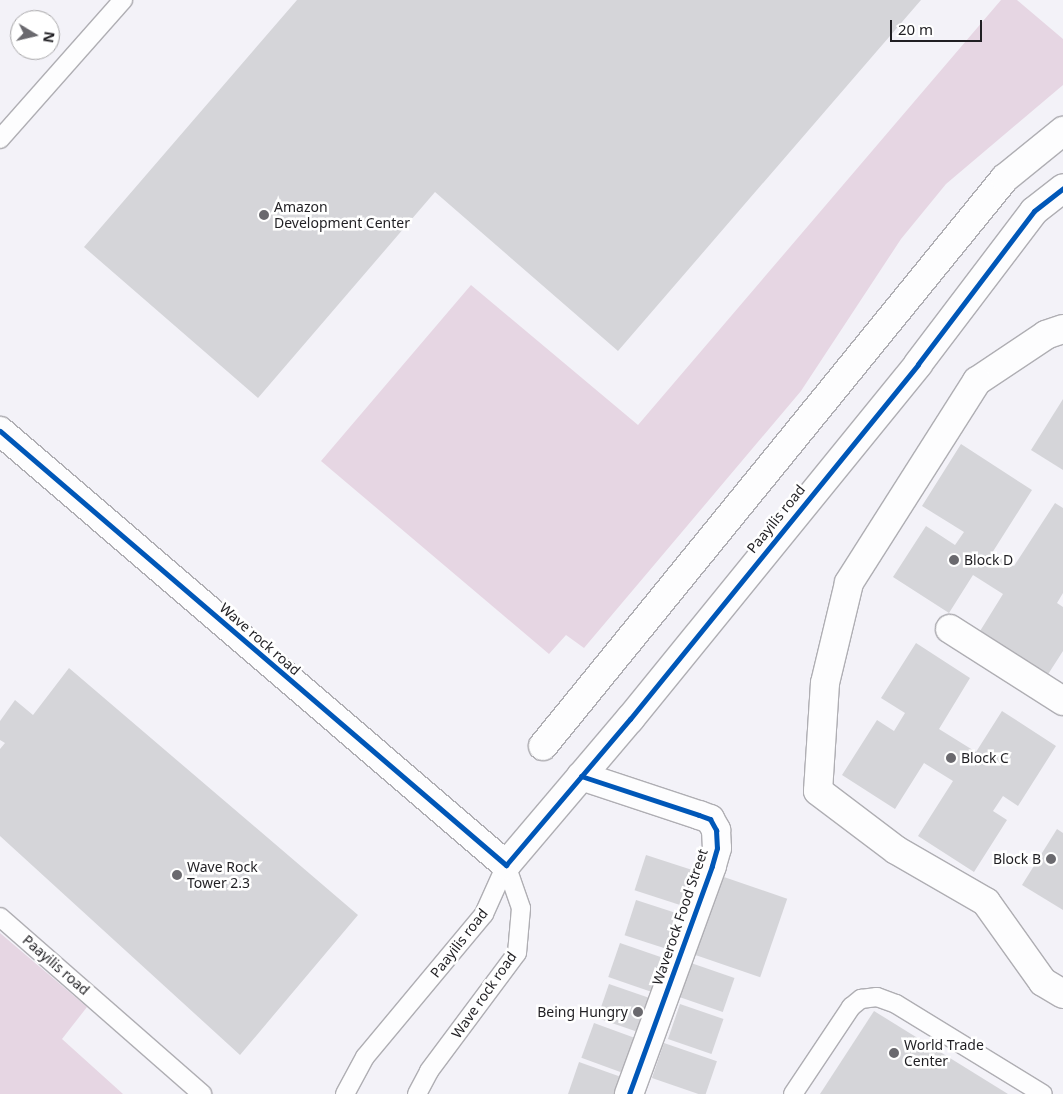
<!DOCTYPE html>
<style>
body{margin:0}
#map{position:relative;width:1063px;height:1094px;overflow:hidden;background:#f3f2f8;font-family:"Noto Sans",sans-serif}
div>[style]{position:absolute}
.green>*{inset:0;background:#e6d6e3}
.building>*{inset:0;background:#d5d5d9;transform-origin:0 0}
.roads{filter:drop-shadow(1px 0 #afaeb3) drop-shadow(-1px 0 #afaeb3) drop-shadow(0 1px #afaeb3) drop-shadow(0 -1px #afaeb3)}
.lane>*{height:18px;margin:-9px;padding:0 9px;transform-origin:9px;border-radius:9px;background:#fdfdfe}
.street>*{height:28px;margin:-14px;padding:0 14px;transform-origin:14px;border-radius:14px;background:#fdfdfe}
.cycleway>*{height:5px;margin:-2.5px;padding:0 2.5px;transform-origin:2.5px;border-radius:2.5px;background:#0057b8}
.dots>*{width:14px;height:14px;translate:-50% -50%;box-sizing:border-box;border:2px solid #fff;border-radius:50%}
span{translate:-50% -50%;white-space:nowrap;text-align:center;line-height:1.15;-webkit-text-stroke:5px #fff;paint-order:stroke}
.poi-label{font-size:14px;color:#201f23}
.left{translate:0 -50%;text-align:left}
.right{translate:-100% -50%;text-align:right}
.street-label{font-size:14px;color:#201f23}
.north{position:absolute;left:10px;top:10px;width:50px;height:50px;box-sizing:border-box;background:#fff;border:1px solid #a6a5a7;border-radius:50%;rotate:99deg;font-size:14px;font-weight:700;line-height:20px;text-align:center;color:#201f23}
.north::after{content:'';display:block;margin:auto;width:18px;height:22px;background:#6a696e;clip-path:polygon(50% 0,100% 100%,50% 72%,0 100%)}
.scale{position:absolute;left:890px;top:20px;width:92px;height:22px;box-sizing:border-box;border:2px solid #201f23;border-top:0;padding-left:6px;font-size:15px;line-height:18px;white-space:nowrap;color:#201f23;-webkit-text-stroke:4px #fff;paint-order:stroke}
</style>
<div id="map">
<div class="green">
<i style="clip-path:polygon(1001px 0,1017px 0,1063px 39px,1063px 85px,946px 184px,901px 239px,801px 391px,584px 648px,566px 635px,549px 654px,321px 461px,471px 285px,638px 425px)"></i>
<i style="clip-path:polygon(0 933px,87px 1007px,62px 1039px,123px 1094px,0 1094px)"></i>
</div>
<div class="building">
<i style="clip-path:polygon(297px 0,921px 0,618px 351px,435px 192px,258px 398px,84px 247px)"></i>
<i style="clip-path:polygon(1063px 399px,1063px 470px,1031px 450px)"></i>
<i style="clip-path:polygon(961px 444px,1032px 490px,992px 553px,1014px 566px,1055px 503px,1063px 508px,1063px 593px,1057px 603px,1063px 607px,1063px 651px,1045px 679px,977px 636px,1003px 594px,973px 575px,949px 613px,893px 577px,926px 526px,955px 545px,964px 532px,922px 506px)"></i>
<i style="clip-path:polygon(916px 643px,970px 678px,939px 729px,976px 752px,1002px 711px,1056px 746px,1018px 806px,1003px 796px,993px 811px,1007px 820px,974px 872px,918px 836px,953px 781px,924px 763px,895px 809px,842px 775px,877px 720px,894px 731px,905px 713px,881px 698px)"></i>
<i style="clip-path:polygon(69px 668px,358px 915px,240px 1055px,0 836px,0 749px,5px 743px,0 740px,0 721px,15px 700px,33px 715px)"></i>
<i style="clip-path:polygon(1057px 829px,1063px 833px,1063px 910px,1022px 885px)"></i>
<i style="left:646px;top:855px;width:47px;height:37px;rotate:18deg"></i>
<i style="left:721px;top:876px;width:70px;height:83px;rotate:19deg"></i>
<i style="left:636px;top:900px;width:47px;height:37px;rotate:18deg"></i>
<i style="left:620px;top:943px;width:46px;height:36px;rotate:19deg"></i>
<i style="left:691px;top:963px;width:46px;height:36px;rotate:19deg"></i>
<i style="left:609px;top:984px;width:46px;height:36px;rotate:19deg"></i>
<i style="left:680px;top:1004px;width:46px;height:37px;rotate:19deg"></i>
<i style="clip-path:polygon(874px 1011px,1008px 1094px,820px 1094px)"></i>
<i style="left:594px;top:1023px;width:48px;height:37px;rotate:20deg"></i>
<i style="left:664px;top:1043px;width:56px;height:37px;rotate:19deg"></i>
<i style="clip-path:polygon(579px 1062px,624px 1078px,618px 1094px,568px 1094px)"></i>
</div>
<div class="roads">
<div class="lane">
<i style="left:0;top:139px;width:186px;rotate:-48.5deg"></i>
<i style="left:0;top:917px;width:269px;rotate:41.2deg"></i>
<i style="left:345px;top:1094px;width:42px;rotate:-61.6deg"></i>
<i style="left:365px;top:1057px;width:186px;rotate:-50.2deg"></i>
<i style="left:484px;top:914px;width:54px;rotate:-65.8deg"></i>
<i style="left:417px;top:1094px;width:26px;rotate:-62deg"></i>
<i style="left:429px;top:1071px;width:147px;rotate:-53.3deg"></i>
<i style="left:517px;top:953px;width:45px;rotate:-84.9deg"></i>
<i style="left:521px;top:908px;width:46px;rotate:-109.2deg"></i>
<i style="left:793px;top:1094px;width:105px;rotate:-56.3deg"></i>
<i style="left:851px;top:1007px;width:13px;rotate:-39deg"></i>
<i style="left:861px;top:999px;width:16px;rotate:-7deg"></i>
<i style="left:877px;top:997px;width:20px;rotate:20deg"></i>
<i style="left:896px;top:1004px;width:172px;rotate:31.5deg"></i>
</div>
<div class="street">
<i style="left:1063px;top:329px;width:18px;rotate:161deg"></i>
<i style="left:1046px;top:335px;width:83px;rotate:146.3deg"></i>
<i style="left:977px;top:381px;width:239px;rotate:122.4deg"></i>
<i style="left:849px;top:583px;width:103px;rotate:103.5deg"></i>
<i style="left:825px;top:683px;width:108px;rotate:93.7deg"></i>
<i style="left:818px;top:791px;width:98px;rotate:37.1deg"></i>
<i style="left:896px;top:850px;width:104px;rotate:30deg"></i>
<i style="left:986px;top:902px;width:98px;rotate:54.5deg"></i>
<i style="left:1043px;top:982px;width:23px;rotate:31deg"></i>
<i style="left:0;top:431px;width:667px;rotate:40.62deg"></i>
<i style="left:506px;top:865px;width:192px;rotate:-49.7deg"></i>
<i style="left:630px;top:719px;width:457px;rotate:-50.9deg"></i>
<i style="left:918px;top:364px;width:192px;rotate:-52.8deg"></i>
<i style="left:1034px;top:211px;width:37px;rotate:-38deg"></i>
<i style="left:950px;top:629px;width:134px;rotate:32.5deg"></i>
<i style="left:543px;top:746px;width:732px;rotate:-50.88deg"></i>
<i style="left:1005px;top:178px;width:75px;rotate:-39deg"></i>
<i style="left:581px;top:776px;width:124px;rotate:18.3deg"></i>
<i style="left:699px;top:815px;width:12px;rotate:20deg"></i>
<i style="left:710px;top:819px;width:13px;rotate:61deg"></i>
<i style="left:716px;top:830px;width:18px;rotate:87deg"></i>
<i style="left:717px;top:848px;width:19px;rotate:106deg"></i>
<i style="left:712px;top:866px;width:243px;rotate:110deg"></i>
</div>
</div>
<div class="cycleway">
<i style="left:0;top:431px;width:667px;rotate:40.62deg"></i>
<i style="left:506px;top:865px;width:192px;rotate:-49.7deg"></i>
<i style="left:630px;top:719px;width:457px;rotate:-50.9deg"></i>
<i style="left:918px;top:364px;width:192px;rotate:-52.8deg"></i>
<i style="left:1034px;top:211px;width:37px;rotate:-38deg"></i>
<i style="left:581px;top:776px;width:124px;rotate:18.3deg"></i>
<i style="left:699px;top:815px;width:12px;rotate:20deg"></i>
<i style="left:710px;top:819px;width:13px;rotate:61deg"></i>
<i style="left:716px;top:830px;width:18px;rotate:87deg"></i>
<i style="left:717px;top:848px;width:19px;rotate:106deg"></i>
<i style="left:712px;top:866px;width:243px;rotate:110deg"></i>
</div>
<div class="dots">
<i style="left:264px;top:215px;background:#6a696e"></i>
<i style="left:954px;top:560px;background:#6a696e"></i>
<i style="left:951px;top:758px;background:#6a696e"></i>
<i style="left:1051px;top:859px;background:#6a696e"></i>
<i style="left:177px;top:875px;background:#6a696e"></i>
<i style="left:638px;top:1012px;background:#6a696e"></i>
<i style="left:894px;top:1053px;background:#6a696e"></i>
</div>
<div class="poi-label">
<span class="left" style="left:274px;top:215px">Amazon<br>Development Center</span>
<span class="left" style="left:964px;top:560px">Block D</span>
<span class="left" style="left:961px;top:758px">Block C</span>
<span class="right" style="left:1041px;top:859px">Block B</span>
<span class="left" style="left:187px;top:875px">Wave Rock<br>Tower 2.3</span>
<span class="right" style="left:628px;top:1012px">Being Hungry</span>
<span class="left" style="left:904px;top:1053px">World Trade<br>Center</span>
</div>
<div class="street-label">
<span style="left:776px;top:519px;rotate:-51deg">Paayilis road</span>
<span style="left:260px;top:639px;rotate:41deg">Wave rock road</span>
<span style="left:680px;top:917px;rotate:-71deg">Waverock Food Street</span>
<span style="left:459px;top:943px;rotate:-52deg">Paayilis road</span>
<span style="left:56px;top:965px;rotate:41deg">Paayilis road</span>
<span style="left:484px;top:995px;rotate:-55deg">Wave rock road</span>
</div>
<div class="north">N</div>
<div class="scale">20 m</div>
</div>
